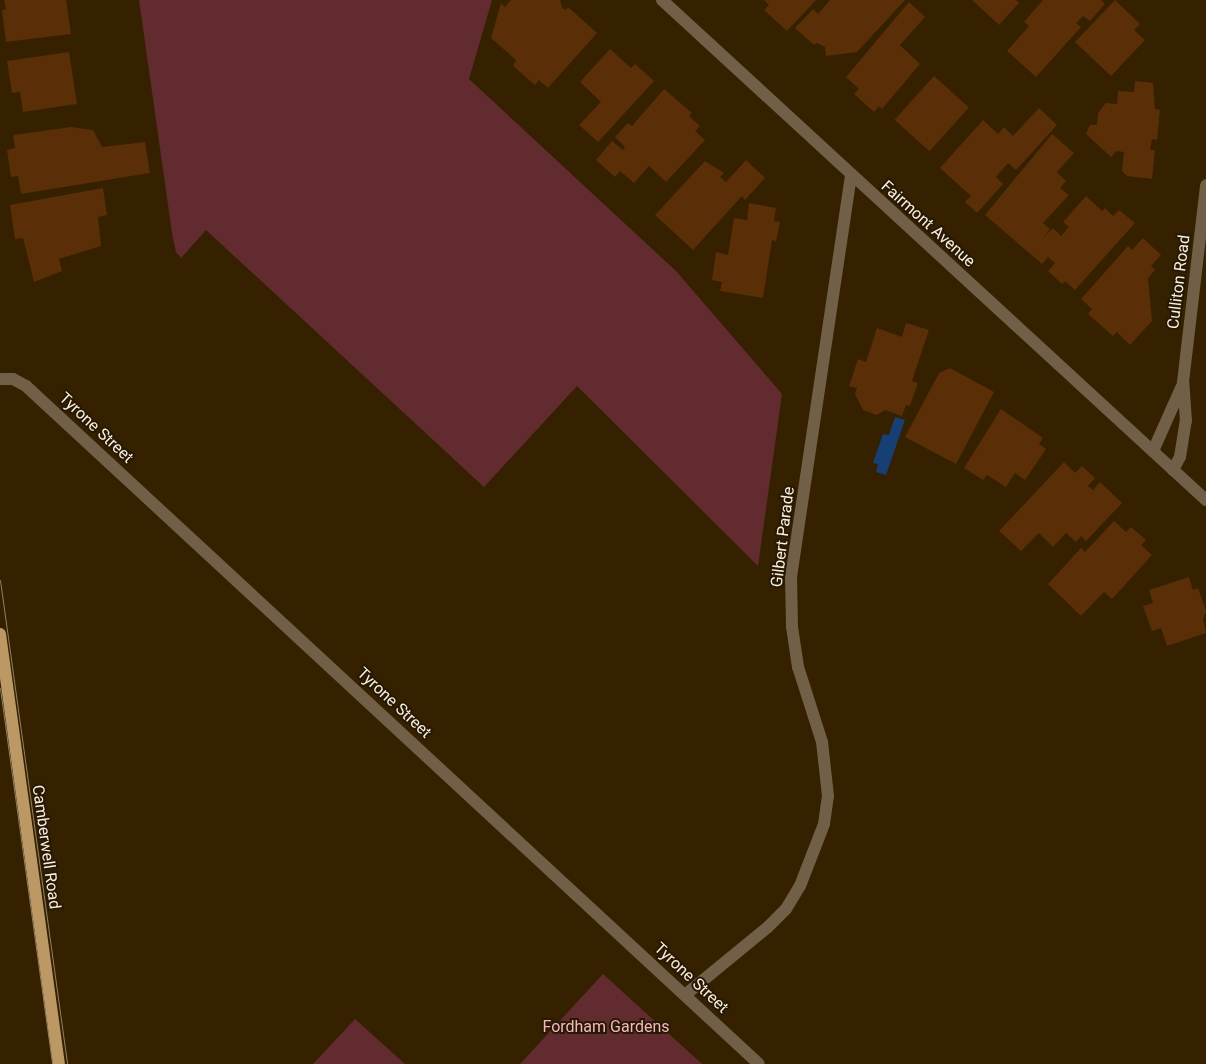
<!DOCTYPE html>
<style>
body{margin:0}
#map{position:relative;width:1206px;height:1064px;overflow:hidden;background:#352100;font-family:Roboto,sans-serif}
div>[style]{position:absolute}
.green>*{inset:0;background:#622b30}
.water>*{inset:0;background:#164073}
.building>*{inset:0;background:#5a2e07;transform-origin:0 0}
.minor>*{height:12px;margin:-6px;padding:0 6px;transform-origin:6px;border-radius:6px;background:#715f47}
.primary>*{height:12px;margin:-6px;padding:0 6px;transform-origin:6px;border-radius:6px;background:#bc9865}
.tram>*{height:1px;margin:-0.5px;padding:0 0.5px;transform-origin:0.5px;border-radius:0.5px;background:#918066}
span{translate:-50% -50%;white-space:nowrap;text-align:center;line-height:1.15;-webkit-text-stroke:4px #261906;paint-order:stroke}
.street-label{font-size:16px;color:#fcefdc}
.park-label{font-size:16px;color:#fab7ba}
</style>
<div id="map">
<div class="green">
<i style="clip-path:polygon(139px 0,492px 0,469px 79px,676px 271px,782px 394px,758px 566px,577px 386px,484px 487px,206px 230px,181px 258px,176px 252px,172px 233px)"></i>
<i style="clip-path:polygon(603px 974px,702px 1064px,520px 1064px)"></i>
<i style="clip-path:polygon(355px 1019px,405px 1064px,313px 1064px)"></i>
</div>
<div class="water">
<i style="clip-path:polygon(895px 417px,905px 420px,886px 475px,876px 472px,878px 464px,873px 463px,883px 434px,889px 435px)"></i>
</div>
<div class="building">
<i style="clip-path:polygon(4px 0,66px 0,71px 34px,6px 42px,2px 10px,6px 9px)"></i>
<i style="clip-path:polygon(511px 0,560px 0,562px 8px,566px 10px,568px 7px,597px 33px,548px 88px,539px 80px,535px 85px,513px 66px,516px 60px,491px 38px,501px 3px,505px 7px)"></i>
<i style="clip-path:polygon(764px 0,816px 0,787px 31px,764px 10px,769px 5px)"></i>
<i style="clip-path:polygon(830px 0,905px 0,857px 52px,826px 56px,825px 47px,817px 43px,814px 45px,795px 28px,813px 9px,818px 14px)"></i>
<i style="clip-path:polygon(972px 0,1016px 0,1019px 3px,999px 25px)"></i>
<i style="clip-path:polygon(1043px 0,1101px 0,1105px 4px,1090px 21px,1083px 16px,1076px 23px,1081px 27px,1036px 77px,1007px 51px,1029px 26px,1024px 22px)"></i>
<i style="clip-path:polygon(1115px 0,1140px 24px,1134px 30px,1145px 40px,1111px 76px,1075px 42px)"></i>
<i style="clip-path:polygon(909px 2px,925px 17px,900px 45px,920px 64px,882px 109px,879px 106px,874px 112px,854px 94px,859px 89px,846px 77px)"></i>
<i style="clip-path:polygon(610px 49px,631px 68px,635px 64px,654px 81px,598px 142px,579px 125px,601px 102px,580px 82px)"></i>
<i style="clip-path:polygon(69px 52px,77px 104px,23px 112px,20px 92px,12px 93px,7px 61px)"></i>
<i style="left:934px;top:76px;width:47px;height:59px;rotate:42deg"></i>
<i style="clip-path:polygon(1135px 81px,1153px 83px,1155px 109px,1160px 110px,1157px 140px,1152px 139px,1150px 150px,1155px 150px,1152px 179px,1127px 176px,1122px 171px,1124px 152px,1116px 151px,1111px 157px,1086px 134px,1090px 125px,1097px 125px,1098px 113px,1106px 103px,1117px 104px,1118px 91px,1134px 92px)"></i>
<i style="clip-path:polygon(664px 89px,692px 113px,689px 116px,700px 126px,695px 131px,705px 140px,666px 182px,649px 166px,634px 183px,620px 171px,615px 177px,596px 160px,612px 141px,623px 150px,625px 147px,615px 137px,628px 123px,632px 126px)"></i>
<i style="clip-path:polygon(1039px 108px,1057px 125px,1016px 170px,1008px 163px,996px 177px,1003px 184px,977px 213px,965px 202px,971px 196px,940px 168px,983px 120px,998px 134px,1004px 127px,1013px 136px)"></i>
<i style="clip-path:polygon(71px 127px,93px 130px,102px 147px,145px 142px,150px 173px,21px 194px,18px 176px,11px 177px,7px 150px,15px 148px,13px 135px)"></i>
<i style="clip-path:polygon(1052px 134px,1074px 153px,1057px 172px,1066px 181px,1060px 188px,1069px 195px,1043px 223px,1050px 229px,1043px 238px,1053px 228px,1061px 236px,1069px 227px,1063px 222px,1086px 196px,1102px 211px,1105px 208px,1113px 216px,1119px 210px,1135px 223px,1075px 290px,1065px 281px,1062px 284px,1048px 271px,1055px 263px,1048px 257px,1042px 264px,985px 215px)"></i>
<i style="clip-path:polygon(746px 160px,765px 178px,745px 200px,742px 196px,693px 250px,655px 215px,705px 161px,724px 173px,720px 177px,726px 182px)"></i>
<i style="clip-path:polygon(103px 188px,107px 215px,98px 217px,101px 246px,59px 259px,62px 271px,34px 282px,23px 238px,15px 239px,10px 205px)"></i>
<i style="clip-path:polygon(749px 203px,776px 208px,774px 221px,780px 222px,776px 241px,772px 240px,763px 298px,720px 291px,722px 282px,712px 280px,716px 252px,728px 255px,734px 218px,747px 220px)"></i>
<i style="clip-path:polygon(1143px 238px,1161px 255px,1151px 266px,1155px 270px,1148px 278px,1152px 321px,1130px 345px,1117px 332px,1113px 336px,1088px 314px,1092px 309px,1081px 299px,1128px 246px,1132px 250px)"></i>
<i style="clip-path:polygon(906px 323px,929px 330px,912px 381px,918px 383px,910px 406px,906px 405px,902px 416px,885px 410px,877px 415px,863px 410px,855px 394px,857px 388px,849px 386px,858px 359px,866px 362px,877px 328px,902px 337px)"></i>
<i style="clip-path:polygon(950px 368px,994px 392px,956px 464px,905px 437px,939px 373px)"></i>
<i style="clip-path:polygon(1001px 409px,1043px 438px,1039px 444px,1046px 449px,1025px 480px,1015px 473px,1006px 487px,987px 475px,983px 480px,964px 468px)"></i>
<i style="clip-path:polygon(1064px 462px,1075px 473px,1082px 466px,1095px 478px,1088px 486px,1093px 490px,1100px 482px,1122px 503px,1086px 541px,1081px 536px,1076px 542px,1066px 533px,1053px 547px,1039px 533px,1021px 551px,999px 531px)"></i>
<i style="clip-path:polygon(1114px 521px,1126px 532px,1131px 527px,1146px 540px,1141px 545px,1152px 555px,1112px 599px,1104px 592px,1081px 616px,1048px 584px,1081px 548px,1085px 552px)"></i>
<i style="clip-path:polygon(1189px 577px,1193px 590px,1198px 588px,1206px 611px,1203px 619px,1206px 633px,1167px 646px,1161px 628px,1152px 631px,1143px 606px,1153px 603px,1149px 590px)"></i>
</div>
<div class="minor">
<i style="left:662px;top:0;width:739px;rotate:42.59deg"></i>
<i style="left:0;top:379px;width:13px"></i>
<i style="left:13px;top:379px;width:15px;rotate:28deg"></i>
<i style="left:26px;top:386px;width:998px;rotate:42.77deg"></i>
<i style="left:1153px;top:451px;width:71px;rotate:-66deg"></i>
<i style="left:1173px;top:470px;width:15px;rotate:-62deg"></i>
<i style="left:1180px;top:457px;width:36px;rotate:-81deg"></i>
<i style="left:1186px;top:421px;width:39px;rotate:-94deg"></i>
<i style="left:1183px;top:382px;width:198px;rotate:-83.3deg"></i>
<i style="left:685px;top:995px;width:107px;rotate:-39.3deg"></i>
<i style="left:768px;top:927px;width:25px;rotate:-45deg"></i>
<i style="left:786px;top:909px;width:27px;rotate:-59deg"></i>
<i style="left:800px;top:886px;width:66px;rotate:-68.8deg"></i>
<i style="left:824px;top:824px;width:28px;rotate:-82deg"></i>
<i style="left:828px;top:796px;width:54px;rotate:-96.3deg"></i>
<i style="left:822px;top:742px;width:79px;rotate:-107.7deg"></i>
<i style="left:798px;top:667px;width:40px;rotate:-98.5deg"></i>
<i style="left:792px;top:627px;width:50px;rotate:-91.1deg"></i>
<i style="left:791px;top:577px;width:406px;rotate:-81.5deg"></i>
</div>
<div class="primary">
<i style="left:0;top:634px;width:434px;rotate:82.2deg"></i>
</div>
<div class="tram">
<i style="left:0;top:580px;width:489px;rotate:82.1deg"></i>
<i style="left:0;top:688px;width:380px;rotate:82.1deg"></i>
</div>
<div class="street-label">
<span style="left:928px;top:224px;rotate:42deg">Fairmont Avenue</span>
<span style="left:1179px;top:282px;rotate:-83deg">Culliton Road</span>
<span style="left:96px;top:428px;rotate:43deg">Tyrone Street</span>
<span style="left:783px;top:537px;rotate:-83deg">Gilbert Parade</span>
<span style="left:394px;top:703px;rotate:43deg">Tyrone Street</span>
<span style="left:46px;top:847px;rotate:82deg">Camberwell Road</span>
<span style="left:691px;top:978px;rotate:43deg">Tyrone Street</span>
</div>
<div class="park-label">
<span style="left:606px;top:1027px">Fordham Gardens</span>
</div>
</div>
